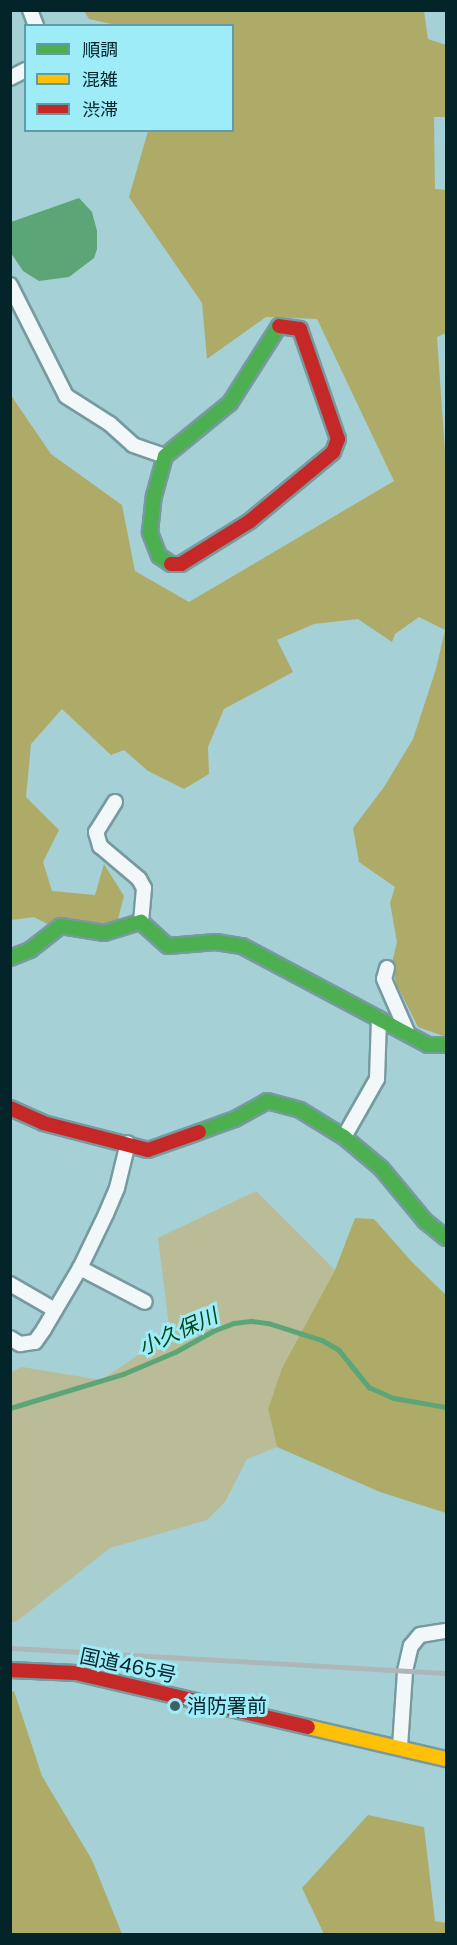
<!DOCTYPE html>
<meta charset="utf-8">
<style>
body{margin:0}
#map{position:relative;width:457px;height:1945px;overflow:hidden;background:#a5d0d6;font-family:Poppins,"Noto Sans JP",sans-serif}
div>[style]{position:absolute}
.green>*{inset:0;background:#b9bc96}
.forest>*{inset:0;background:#aeab69}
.water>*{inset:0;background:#5ca576}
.stream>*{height:4.5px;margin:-2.25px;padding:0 2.25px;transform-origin:2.25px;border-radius:2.25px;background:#5ca576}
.roads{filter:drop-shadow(2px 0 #779a9e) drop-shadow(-2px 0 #779a9e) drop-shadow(0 2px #779a9e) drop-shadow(0 -2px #779a9e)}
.street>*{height:14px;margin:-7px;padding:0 7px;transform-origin:7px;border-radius:7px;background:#f2f8f9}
.fast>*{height:14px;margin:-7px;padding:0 7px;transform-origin:7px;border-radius:7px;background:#4caf50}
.slow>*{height:14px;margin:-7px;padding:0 7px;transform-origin:7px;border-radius:7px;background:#ffc107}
.jam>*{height:14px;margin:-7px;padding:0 7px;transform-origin:7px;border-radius:7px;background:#c62828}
.rail>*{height:4.5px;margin:-2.25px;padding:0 2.25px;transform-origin:2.25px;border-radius:2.25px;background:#adb7b9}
.dots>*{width:16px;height:16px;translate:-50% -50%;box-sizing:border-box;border:3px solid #9decf8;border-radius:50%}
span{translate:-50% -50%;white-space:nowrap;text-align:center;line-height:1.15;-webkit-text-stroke:6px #9decf8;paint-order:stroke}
.street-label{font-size:20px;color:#03252a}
.poi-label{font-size:20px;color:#03252a}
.left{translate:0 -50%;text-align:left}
.water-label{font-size:21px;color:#044618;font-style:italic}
.frame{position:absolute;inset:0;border:12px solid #03252a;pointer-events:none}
.legend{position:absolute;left:24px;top:24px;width:210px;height:108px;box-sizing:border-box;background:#9decf8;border:2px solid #5f9ca6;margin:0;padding:8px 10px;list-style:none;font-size:18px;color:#03252a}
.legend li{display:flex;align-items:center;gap:12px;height:30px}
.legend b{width:30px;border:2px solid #5f9ca6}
</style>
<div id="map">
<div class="green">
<i style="clip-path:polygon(256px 1191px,335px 1270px,282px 1368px,268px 1409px,277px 1447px,247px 1459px,225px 1502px,207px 1520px,110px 1548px,17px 1621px,11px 1623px,11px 1372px,22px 1367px,101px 1380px,170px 1334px,158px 1238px)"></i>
</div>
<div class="forest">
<i style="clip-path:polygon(84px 11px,424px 11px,428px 39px,446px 45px,446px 117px,434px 117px,435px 189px,446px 190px,446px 333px,437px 337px,446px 466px,446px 1037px,418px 1027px,396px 983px,392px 963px,397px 942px,390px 903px,395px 887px,359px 862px,353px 828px,384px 787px,413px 739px,436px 669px,445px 630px,419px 617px,395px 634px,392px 642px,358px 619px,314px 624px,277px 640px,293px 672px,224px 709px,208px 747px,209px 774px,184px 789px,148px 771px,124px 750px,111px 755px,62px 709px,31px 744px,26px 797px,59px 830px,43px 862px,52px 891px,95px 895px,104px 864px,124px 896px,117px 923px,49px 925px,34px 917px,11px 920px,10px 394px,51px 454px,122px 505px,135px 571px,189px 602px,394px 481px,317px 319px,266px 317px,207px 359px,202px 303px,129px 197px,148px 131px,232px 130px,232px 26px,116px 25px,89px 19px)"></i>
<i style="clip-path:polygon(355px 1218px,374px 1219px,412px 1262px,446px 1295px,446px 1513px,380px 1492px,277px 1447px,268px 1409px,282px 1368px,335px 1270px)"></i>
<i style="clip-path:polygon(14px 1691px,42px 1776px,92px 1860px,122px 1934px,11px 1934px,10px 1693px)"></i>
<i style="clip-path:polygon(368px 1815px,424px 1827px,435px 1921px,446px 1923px,446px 1934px,324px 1934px,302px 1888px)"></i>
</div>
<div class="water">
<i style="clip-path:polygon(79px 198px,92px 212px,97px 231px,97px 249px,94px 258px,69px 277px,39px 281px,23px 271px,11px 253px,11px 222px)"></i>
</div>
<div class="stream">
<i style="left:10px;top:1408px;width:118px;rotate:-16.7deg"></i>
<i style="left:123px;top:1374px;width:56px;rotate:-22.9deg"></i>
<i style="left:175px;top:1352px;width:43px;rotate:-28.9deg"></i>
<i style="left:213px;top:1331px;width:22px;rotate:-21deg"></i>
<i style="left:234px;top:1323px;width:17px;rotate:-7deg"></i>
<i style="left:251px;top:1321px;width:17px;rotate:7deg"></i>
<i style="left:268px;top:1323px;width:57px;rotate:17.5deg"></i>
<i style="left:322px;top:1340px;width:20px;rotate:30deg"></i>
<i style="left:339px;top:1350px;width:48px;rotate:51deg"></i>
<i style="left:369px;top:1387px;width:27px;rotate:24deg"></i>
<i style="left:394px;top:1398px;width:53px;rotate:9.8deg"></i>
</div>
<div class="roads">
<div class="street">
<i style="left:30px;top:10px;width:17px;rotate:69deg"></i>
<i style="left:10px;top:78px;width:18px;rotate:-27deg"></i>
<i style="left:10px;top:285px;width:124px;rotate:63.2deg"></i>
<i style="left:66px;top:396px;width:52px;rotate:32.5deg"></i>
<i style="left:110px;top:424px;width:31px;rotate:42deg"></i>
<i style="left:133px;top:445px;width:34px;rotate:19deg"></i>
<i style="left:115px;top:802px;width:36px;rotate:122deg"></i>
<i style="left:96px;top:832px;width:15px;rotate:74deg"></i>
<i style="left:100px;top:846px;width:51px;rotate:40.2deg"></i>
<i style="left:139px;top:879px;width:10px;rotate:61deg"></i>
<i style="left:144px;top:888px;width:34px;rotate:95deg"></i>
<i style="left:387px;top:968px;width:11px;rotate:105deg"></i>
<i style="left:384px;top:979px;width:60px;rotate:66.4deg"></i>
<i style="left:344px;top:1137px;width:67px;rotate:-60.4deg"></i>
<i style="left:377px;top:1079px;width:60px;rotate:-88.1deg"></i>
<i style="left:80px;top:1268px;width:73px;rotate:27.6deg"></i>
<i style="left:10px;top:1284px;width:52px;rotate:30deg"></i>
<i style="left:10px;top:1338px;width:12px;rotate:31deg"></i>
<i style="left:20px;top:1344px;width:15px;rotate:-8deg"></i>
<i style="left:35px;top:1342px;width:16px;rotate:-55deg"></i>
<i style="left:44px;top:1329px;width:71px;rotate:-59.5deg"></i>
<i style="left:80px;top:1268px;width:60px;rotate:-64.3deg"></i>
<i style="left:106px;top:1214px;width:28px;rotate:-67deg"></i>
<i style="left:117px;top:1188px;width:46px;rotate:-76.3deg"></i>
<i style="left:400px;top:1747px;width:76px;rotate:-86.2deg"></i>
<i style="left:405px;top:1671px;width:26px;rotate:-77deg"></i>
<i style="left:411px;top:1646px;width:14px;rotate:-51deg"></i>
<i style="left:420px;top:1635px;width:26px;rotate:-9deg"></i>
</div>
<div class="fast">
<i style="left:171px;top:564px;width:14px;rotate:-146deg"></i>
<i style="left:159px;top:556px;width:26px;rotate:-111deg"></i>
<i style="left:150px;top:532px;width:36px;rotate:-84deg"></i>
<i style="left:154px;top:496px;width:41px;rotate:-74.6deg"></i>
<i style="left:165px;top:456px;width:84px;rotate:-39.2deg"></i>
<i style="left:230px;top:403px;width:91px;rotate:-57.5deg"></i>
<i style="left:10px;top:958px;width:22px;rotate:-22deg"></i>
<i style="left:30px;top:950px;width:39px;rotate:-38deg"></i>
<i style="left:61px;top:926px;width:44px;rotate:9.2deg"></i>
<i style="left:104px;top:933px;width:39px;rotate:-17deg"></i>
<i style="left:141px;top:922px;width:36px;rotate:42deg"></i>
<i style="left:168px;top:946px;width:48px;rotate:-4.8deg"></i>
<i style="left:216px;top:942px;width:26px;rotate:9deg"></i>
<i style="left:242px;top:946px;width:211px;rotate:28deg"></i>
<i style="left:428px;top:1045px;width:18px"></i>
<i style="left:199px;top:1132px;width:38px;rotate:-20deg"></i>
<i style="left:235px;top:1119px;width:37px;rotate:-29deg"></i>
<i style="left:267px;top:1101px;width:34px;rotate:15deg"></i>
<i style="left:300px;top:1110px;width:52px;rotate:31.5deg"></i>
<i style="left:344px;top:1137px;width:48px;rotate:40deg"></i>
<i style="left:381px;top:1168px;width:69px;rotate:50.3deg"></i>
<i style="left:425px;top:1221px;width:27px;rotate:39deg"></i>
</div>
<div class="slow">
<i style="left:308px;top:1727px;width:142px;rotate:13.1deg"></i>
</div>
<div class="jam">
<i style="left:171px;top:564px;width:10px"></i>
<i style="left:181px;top:564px;width:81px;rotate:-31.9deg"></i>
<i style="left:250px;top:521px;width:108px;rotate:-39.7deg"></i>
<i style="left:333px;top:452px;width:14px;rotate:-69deg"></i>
<i style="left:338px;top:439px;width:116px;rotate:-109.1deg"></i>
<i style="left:300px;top:329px;width:21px;rotate:-172deg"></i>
<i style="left:10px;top:1108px;width:36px;rotate:24deg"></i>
<i style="left:43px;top:1123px;width:108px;rotate:14.4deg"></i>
<i style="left:148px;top:1150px;width:54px;rotate:-19.4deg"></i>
<i style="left:10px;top:1670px;width:66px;rotate:2.6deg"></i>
<i style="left:76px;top:1673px;width:238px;rotate:13.1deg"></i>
</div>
</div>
<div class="rail">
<i style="left:10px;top:1648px;width:437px;rotate:3.3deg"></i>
</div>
<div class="dots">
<i style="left:175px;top:1706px;background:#3c6166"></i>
</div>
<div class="street-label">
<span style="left:128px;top:1666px;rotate:12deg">国道465号</span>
</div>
<div class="poi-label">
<span class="left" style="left:187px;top:1706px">消防署前</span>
</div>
<div class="water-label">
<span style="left:178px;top:1332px;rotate:-24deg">小久保川</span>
</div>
<div class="frame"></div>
<ul class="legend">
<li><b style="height:8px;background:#4caf50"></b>順調</li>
<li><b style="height:8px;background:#ffc107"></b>混雑</li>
<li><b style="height:8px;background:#c62828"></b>渋滞</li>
</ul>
</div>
